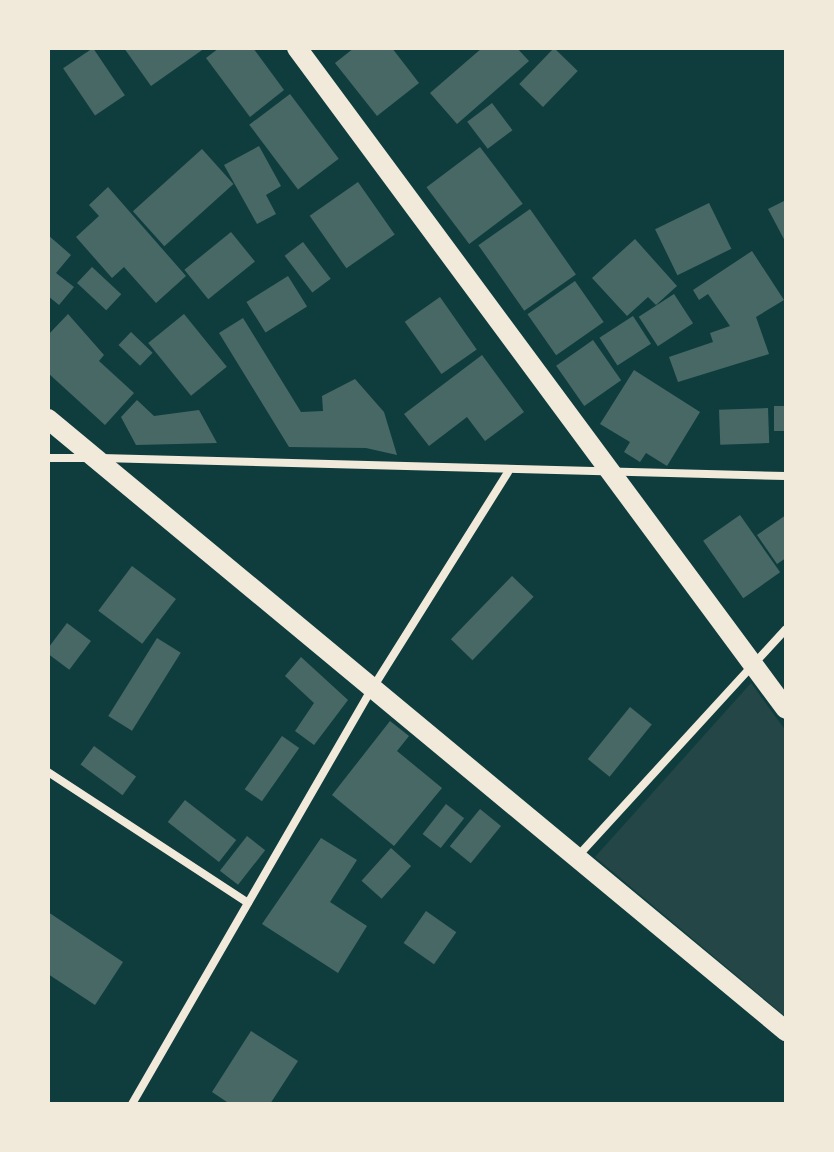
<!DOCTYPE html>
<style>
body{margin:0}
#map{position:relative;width:834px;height:1152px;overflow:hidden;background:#0f3d3e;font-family:Lato,sans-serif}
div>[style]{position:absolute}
.green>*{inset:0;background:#244646}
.building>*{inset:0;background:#486865;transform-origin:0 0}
.minor>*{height:8px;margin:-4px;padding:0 4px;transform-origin:4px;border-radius:4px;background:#f1e9da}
.primary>*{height:20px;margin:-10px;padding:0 10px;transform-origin:10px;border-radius:10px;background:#f1e9da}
span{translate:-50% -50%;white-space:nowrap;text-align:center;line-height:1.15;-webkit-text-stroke:6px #f1e9da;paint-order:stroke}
.frame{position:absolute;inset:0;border:50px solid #f1e9da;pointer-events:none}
</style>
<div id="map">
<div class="green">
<i style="clip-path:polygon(751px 683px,786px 731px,786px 1017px,595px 857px)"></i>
</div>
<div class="building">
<i style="left:93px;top:48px;width:57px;height:36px;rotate:56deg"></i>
<i style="clip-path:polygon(124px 48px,205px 48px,151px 86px)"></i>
<i style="clip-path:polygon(219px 48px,253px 48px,284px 90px,250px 117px,206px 58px)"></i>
<i style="clip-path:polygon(354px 48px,392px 48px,419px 83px,377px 116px,335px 63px)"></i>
<i style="clip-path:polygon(482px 48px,517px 48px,529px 61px,457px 124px,430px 93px)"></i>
<i style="left:554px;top:48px;width:33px;height:50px;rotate:44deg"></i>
<i style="left:290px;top:94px;width:81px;height:51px;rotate:53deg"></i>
<i style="left:492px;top:103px;width:34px;height:31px;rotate:53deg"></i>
<i style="clip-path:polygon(259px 146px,281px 186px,266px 195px,276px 214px,257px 224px,224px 165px)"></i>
<i style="left:480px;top:147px;width:71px;height:67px;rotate:53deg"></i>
<i style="left:202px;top:149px;width:47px;height:93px;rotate:48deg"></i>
<i style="left:358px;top:182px;width:64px;height:59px;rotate:55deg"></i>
<i style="clip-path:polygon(108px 187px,186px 276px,156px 303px,124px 267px,112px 278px,76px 237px,99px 216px,89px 205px)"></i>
<i style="clip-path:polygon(786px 200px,786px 243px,768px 209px)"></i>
<i style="left:709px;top:203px;width:51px;height:60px;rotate:64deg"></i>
<i style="left:530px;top:209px;width:80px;height:63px;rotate:55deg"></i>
<i style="left:231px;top:232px;width:38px;height:60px;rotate:51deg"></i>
<i style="clip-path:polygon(48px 235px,71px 255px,56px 273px,74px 287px,59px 305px,48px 296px)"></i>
<i style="clip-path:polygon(635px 239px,677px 286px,656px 305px,648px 297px,627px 316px,592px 278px)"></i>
<i style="left:303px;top:242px;width:46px;height:23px;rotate:53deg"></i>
<i style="clip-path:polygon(752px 251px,784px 300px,756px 317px,769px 354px,678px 382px,669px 357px,713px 342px,710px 333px,730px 326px,708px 294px,699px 300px,693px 290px)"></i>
<i style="left:92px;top:267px;width:40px;height:22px;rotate:43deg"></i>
<i style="left:288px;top:276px;width:36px;height:49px;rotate:58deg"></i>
<i style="left:575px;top:281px;width:50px;height:58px;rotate:55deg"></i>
<i style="left:674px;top:294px;width:35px;height:42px;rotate:57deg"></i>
<i style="left:440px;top:297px;width:64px;height:43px;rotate:55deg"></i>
<i style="clip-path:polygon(68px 314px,104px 355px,99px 361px,134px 393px,105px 425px,48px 373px,48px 335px)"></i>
<i style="left:184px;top:314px;width:68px;height:46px;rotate:51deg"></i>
<i style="left:633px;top:316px;width:33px;height:40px;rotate:57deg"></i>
<i style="clip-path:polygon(243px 318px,301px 412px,323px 411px,322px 396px,355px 379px,384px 412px,397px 455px,366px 448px,289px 447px,219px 333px)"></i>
<i style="left:131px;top:332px;width:30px;height:18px;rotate:44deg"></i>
<i style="left:593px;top:340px;width:49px;height:45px;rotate:55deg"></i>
<i style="clip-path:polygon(482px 355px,524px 412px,485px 441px,467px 417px,429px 446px,404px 414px)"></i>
<i style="clip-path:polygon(634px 370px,700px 412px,667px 466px,646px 453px,640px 462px,624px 452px,630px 442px,600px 424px)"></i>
<i style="clip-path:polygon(137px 400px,154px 416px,199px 410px,217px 443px,136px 445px,121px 417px)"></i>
<i style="left:786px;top:406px;width:25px;height:12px;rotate:90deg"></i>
<i style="left:768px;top:408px;width:35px;height:49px;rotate:88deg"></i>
<i style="left:740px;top:515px;width:70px;height:45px;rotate:55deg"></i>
<i style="clip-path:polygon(786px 515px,786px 558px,777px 564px,757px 535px)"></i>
<i style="left:132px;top:566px;width:55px;height:56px;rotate:37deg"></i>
<i style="left:512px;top:576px;width:30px;height:88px;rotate:44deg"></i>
<i style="left:67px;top:623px;width:30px;height:36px;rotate:37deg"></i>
<i style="left:157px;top:638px;width:28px;height:92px;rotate:32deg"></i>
<i style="clip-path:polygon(301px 657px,348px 700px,314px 745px,295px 731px,314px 703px,285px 676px)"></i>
<i style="left:630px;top:707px;width:28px;height:67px;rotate:39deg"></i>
<i style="clip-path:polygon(390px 721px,409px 736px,397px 751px,442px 788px,394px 846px,332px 795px)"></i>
<i style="left:282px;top:736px;width:21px;height:65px;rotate:35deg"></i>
<i style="left:94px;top:746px;width:52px;height:23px;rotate:36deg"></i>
<i style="left:185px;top:800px;width:65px;height:28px;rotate:38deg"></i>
<i style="left:446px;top:804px;width:23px;height:38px;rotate:38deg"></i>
<i style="left:480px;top:809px;width:27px;height:48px;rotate:39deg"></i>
<i style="left:247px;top:836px;width:23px;height:44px;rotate:38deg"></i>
<i style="clip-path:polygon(321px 838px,357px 860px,330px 902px,367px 926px,338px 973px,262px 924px)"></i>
<i style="left:391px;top:848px;width:27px;height:44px;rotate:42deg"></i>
<i style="left:426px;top:911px;width:37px;height:39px;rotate:35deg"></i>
<i style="clip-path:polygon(48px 912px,123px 962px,95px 1005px,48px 974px)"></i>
<i style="clip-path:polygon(251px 1031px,298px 1061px,270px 1104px,230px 1104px,212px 1092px)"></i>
</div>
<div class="minor">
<i style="left:48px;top:458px;width:39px"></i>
<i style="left:101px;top:458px;width:685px;rotate:1.51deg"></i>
<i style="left:48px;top:772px;width:239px;rotate:33.2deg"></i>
<i style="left:577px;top:857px;width:309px;rotate:-47.5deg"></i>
<i style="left:132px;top:1104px;width:479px;rotate:-60deg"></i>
<i style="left:372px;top:689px;width:256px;rotate:-57.9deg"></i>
</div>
<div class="primary">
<i style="left:297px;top:48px;width:822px;rotate:53.51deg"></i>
<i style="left:48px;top:419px;width:959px;rotate:39.67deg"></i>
</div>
<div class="frame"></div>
</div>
